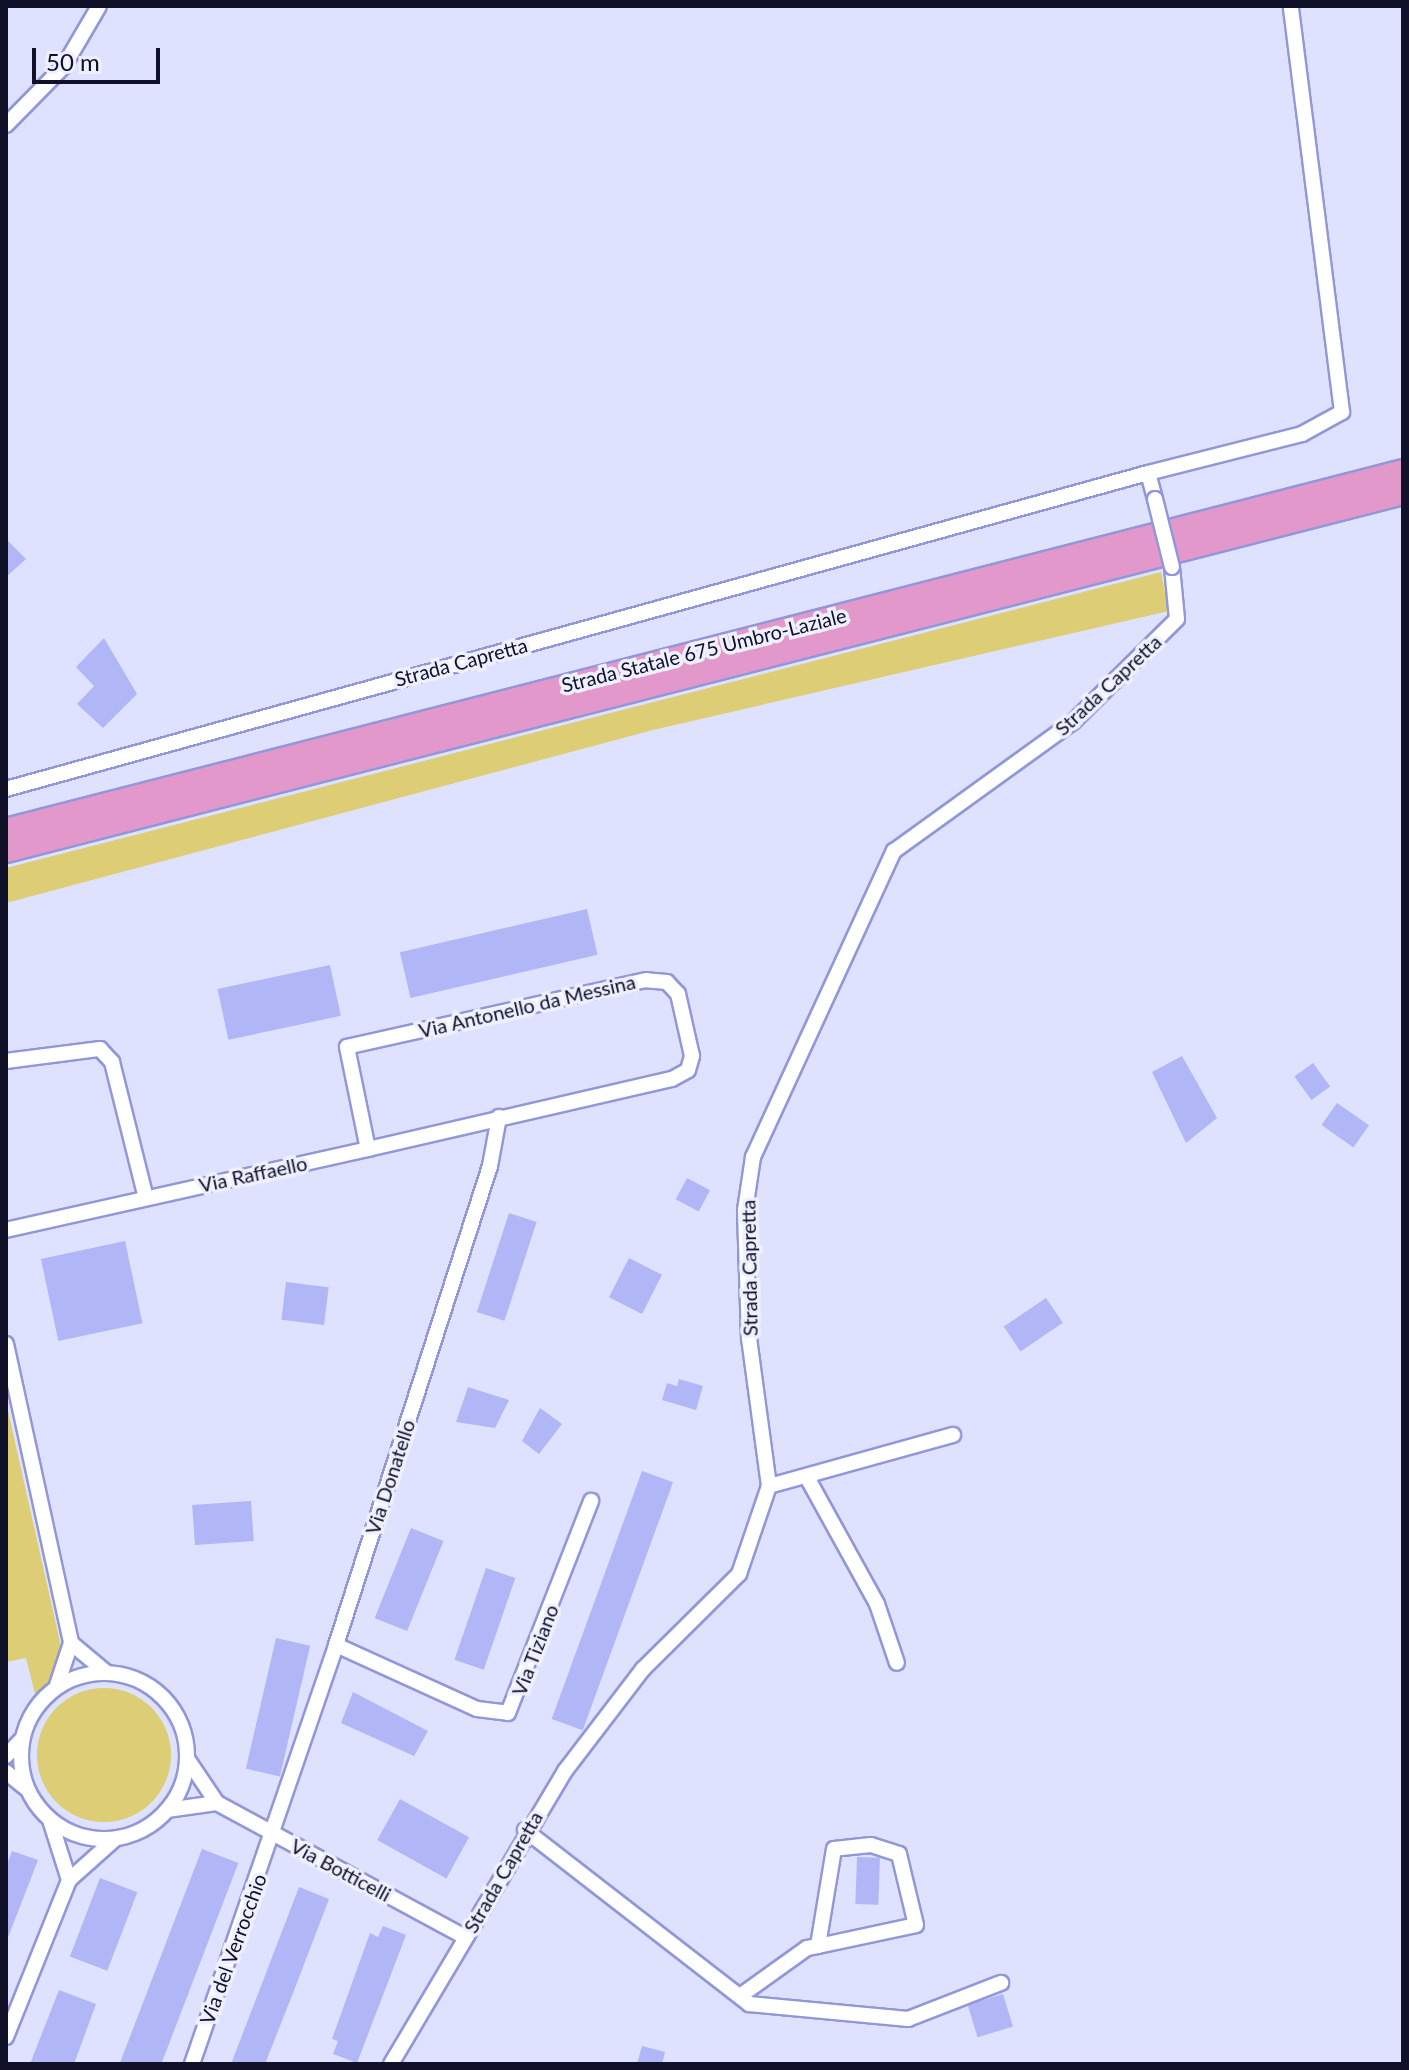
<!DOCTYPE html>
<style>
body{margin:0}
#map{position:relative;width:1409px;height:2070px;overflow:hidden;background:#dee2fe;font-family:Lato,sans-serif}
div>[style]{position:absolute}
.green>*{inset:0;background:#ddcd74}
.round{border-radius:50%}
.building>*{inset:0;background:#b0b6f6;transform-origin:0 0}
.roads{filter:drop-shadow(2px 0 #9197d8) drop-shadow(-2px 0 #9197d8) drop-shadow(0 2px #9197d8) drop-shadow(0 -2px #9197d8)}
.minor>*{height:14px;margin:-7px;padding:0 7px;transform-origin:7px;border-radius:7px;background:#fff}
.minor>.ring{margin:-7px;padding:0;box-sizing:content-box;background:none;border:14px solid #fff;border-radius:50%}
.trunk>*{height:22px;margin:-11px;padding:0 11px;transform-origin:11px;border-radius:11px;background:#e398cc}
.bridges{filter:drop-shadow(2px 0 #9197d8) drop-shadow(-2px 0 #9197d8) drop-shadow(0 2px #9197d8) drop-shadow(0 -2px #9197d8)}
.minor-bridge>*{height:14px;margin:-7px;padding:0 7px;transform-origin:7px;border-radius:7px;background:#fff}
span{translate:-50% -50%;white-space:nowrap;text-align:center;line-height:1.15;-webkit-text-stroke:7px #eef0fe;paint-order:stroke}
.street-label{font-size:20px;color:#101129}
.frame{position:absolute;inset:0;border:8px solid #101129;pointer-events:none}
.scale{position:absolute;left:32px;top:48px;width:128px;height:36px;box-sizing:border-box;border:4px solid #101129;border-top:0;padding-left:10px;font-size:24px;line-height:28px;white-space:nowrap;color:#101129;-webkit-text-stroke:6px #eef0fe;paint-order:stroke}
</style>
<div id="map">
<div class="green">
<i style="clip-path:polygon(1161px 572px,1169px 611px,653px 730px,6px 903px,6px 868px)"></i>
<i style="clip-path:polygon(6px 1402px,62px 1651px,55px 1676px,35px 1694px,26px 1658px,6px 1662px)"></i>
<i class="round" style="left:37px;top:1688px;width:134px;height:134px"></i>
</div>
<div class="building">
<i style="clip-path:polygon(6px 539px,26px 559px,6px 577px)"></i>
<i style="clip-path:polygon(104px 638px,137px 694px,103px 728px,77px 704px,94px 686px,76px 667px)"></i>
<i style="left:587px;top:909px;width:47px;height:192px;rotate:77deg"></i>
<i style="left:330px;top:965px;width:52px;height:115px;rotate:78deg"></i>
<i style="clip-path:polygon(1182px 1056px,1217px 1118px,1186px 1143px,1152px 1072px)"></i>
<i style="left:1313px;top:1063px;width:29px;height:23px;rotate:54deg"></i>
<i style="left:1337px;top:1103px;width:39px;height:27px;rotate:35deg"></i>
<i style="left:687px;top:1178px;width:26px;height:24px;rotate:28deg"></i>
<i style="left:509px;top:1213px;width:29px;height:104px;rotate:18deg"></i>
<i style="left:125px;top:1241px;width:84px;height:86px;rotate:78deg"></i>
<i style="left:629px;top:1258px;width:37px;height:44px;rotate:27deg"></i>
<i style="left:286px;top:1282px;width:43px;height:38px;rotate:7deg"></i>
<i style="left:1046px;top:1298px;width:30px;height:51px;rotate:56deg"></i>
<i style="clip-path:polygon(679px 1379px,703px 1386px,696px 1410px,662px 1400px,667px 1383px,677px 1386px)"></i>
<i style="clip-path:polygon(468px 1387px,509px 1400px,495px 1428px,456px 1422px)"></i>
<i style="clip-path:polygon(540px 1408px,562px 1424px,539px 1454px,522px 1441px)"></i>
<i style="left:642px;top:1471px;width:33px;height:264px;rotate:20deg"></i>
<i style="left:251px;top:1501px;width:40px;height:59px;rotate:86deg"></i>
<i style="left:411px;top:1528px;width:35px;height:97px;rotate:22deg"></i>
<i style="left:486px;top:1568px;width:31px;height:97px;rotate:19deg"></i>
<i style="left:276px;top:1638px;width:35px;height:134px;rotate:13deg"></i>
<i style="clip-path:polygon(353px 1692px,428px 1731px,414px 1756px,341px 1723px)"></i>
<i style="left:400px;top:1799px;width:79px;height:47px;rotate:29deg"></i>
<i style="left:202px;top:1849px;width:39px;height:230px;rotate:21deg"></i>
<i style="clip-path:polygon(12px 1851px,38px 1860px,7px 1940px,6px 1867px)"></i>
<i style="left:857px;top:1857px;width:23px;height:47px;rotate:2deg"></i>
<i style="left:100px;top:1878px;width:40px;height:84px;rotate:21deg"></i>
<i style="clip-path:polygon(299px 1887px,329px 1899px,295px 1988px,265px 2064px,231px 2064px)"></i>
<i style="clip-path:polygon(383px 1926px,406px 1935px,357px 2063px,333px 2054px,338px 2041px,332px 2039px,370px 1933px,378px 1937px)"></i>
<i style="clip-path:polygon(59px 1990px,96px 2004px,74px 2064px,30px 2064px)"></i>
<i style="left:1003px;top:1994px;width:34px;height:37px;rotate:73deg"></i>
<i style="clip-path:polygon(642px 2046px,665px 2052px,662px 2064px,637px 2064px)"></i>
</div>
<div class="roads">
<div class="minor">
<i style="left:6px;top:125px;width:83px;rotate:-45.5deg"></i>
<i style="left:64px;top:66px;width:69px;rotate:-59.7deg"></i>
<i style="left:1155px;top:499px;width:27px;rotate:-105deg"></i>
<i style="left:1148px;top:473px;width:159px;rotate:-14.2deg"></i>
<i style="left:1302px;top:434px;width:46px;rotate:-28.8deg"></i>
<i style="left:1342px;top:412px;width:409px;rotate:-97.2deg"></i>
<i style="left:6px;top:789px;width:1185px;rotate:-15.47deg"></i>
<i style="left:6px;top:1061px;width:95px;rotate:-7.3deg"></i>
<i style="left:100px;top:1049px;width:18px;rotate:47deg"></i>
<i style="left:112px;top:1062px;width:140px;rotate:76deg"></i>
<i style="left:6px;top:1230px;width:371px;rotate:-12.6deg"></i>
<i style="left:368px;top:1149px;width:312px;rotate:-13deg"></i>
<i style="left:672px;top:1079px;width:18px;rotate:-29deg"></i>
<i style="left:688px;top:1070px;width:15px;rotate:-74deg"></i>
<i style="left:692px;top:1056px;width:64px;rotate:-102.7deg"></i>
<i style="left:678px;top:994px;width:16px;rotate:-133deg"></i>
<i style="left:667px;top:982px;width:21px;rotate:-175deg"></i>
<i style="left:646px;top:980px;width:306px;rotate:167.4deg"></i>
<i style="left:347px;top:1047px;width:104px;rotate:78.4deg"></i>
<i style="left:6px;top:1344px;width:306px;rotate:77.7deg"></i>
<i style="left:71px;top:1643px;width:44px;rotate:108.4deg"></i>
<i style="left:808px;top:1479px;width:143px;rotate:61.1deg"></i>
<i style="left:877px;top:1604px;width:62px;rotate:71.3deg"></i>
<i style="left:769px;top:1486px;width:191px;rotate:-15.5deg"></i>
<i style="left:71px;top:1643px;width:47px;rotate:39.8deg"></i>
<i style="left:336px;top:1645px;width:155px;rotate:24.4deg"></i>
<i style="left:477px;top:1709px;width:31px;rotate:7deg"></i>
<i style="left:508px;top:1713px;width:228px;rotate:-68.6deg"></i>
<i class="ring" style="left:21px;top:1673px;width:152px;height:152px"></i>
<i style="left:6px;top:1756px;width:23px;rotate:-47deg"></i>
<i style="left:188px;top:1760px;width:52px;rotate:56deg"></i>
<i style="left:217px;top:1803px;width:282px;rotate:28.4deg"></i>
<i style="left:6px;top:1772px;width:27px;rotate:39deg"></i>
<i style="left:167px;top:1810px;width:50px;rotate:-8deg"></i>
<i style="left:50px;top:1820px;width:63px;rotate:72.4deg"></i>
<i style="left:525px;top:1830px;width:284px;rotate:37.8deg"></i>
<i style="left:749px;top:2004px;width:160px;rotate:5.4deg"></i>
<i style="left:908px;top:2019px;width:100px;rotate:-21.2deg"></i>
<i style="left:740px;top:1996px;width:82px;rotate:-35.6deg"></i>
<i style="left:807px;top:1948px;width:11px;rotate:-10deg"></i>
<i style="left:818px;top:1946px;width:100px;rotate:-12.1deg"></i>
<i style="left:916px;top:1925px;width:73px;rotate:-103.5deg"></i>
<i style="left:899px;top:1854px;width:29px;rotate:-162deg"></i>
<i style="left:871px;top:1845px;width:37px;rotate:174deg"></i>
<i style="left:834px;top:1849px;width:98px;rotate:99.4deg"></i>
<i style="left:6px;top:2037px;width:169px;rotate:-68.1deg"></i>
<i style="left:69px;top:1880px;width:62px;rotate:-41.7deg"></i>
<i style="left:192px;top:2064px;width:443px;rotate:-71deg"></i>
<i style="left:336px;top:1645px;width:503px;rotate:-72.18deg"></i>
<i style="left:490px;top:1166px;width:50px;rotate:-79.6deg"></i>
<i style="left:391px;top:2064px;width:341px;rotate:-59.3deg"></i>
<i style="left:565px;top:1771px;width:128px;rotate:-52.6deg"></i>
<i style="left:643px;top:1669px;width:135px;rotate:-44.7deg"></i>
<i style="left:739px;top:1574px;width:93px;rotate:-71.2deg"></i>
<i style="left:769px;top:1486px;width:148px;rotate:-97.7deg"></i>
<i style="left:749px;top:1339px;width:129px;rotate:-91.8deg"></i>
<i style="left:745px;top:1210px;width:54px;rotate:-81.4deg"></i>
<i style="left:753px;top:1157px;width:337px;rotate:-65.3deg"></i>
<i style="left:894px;top:851px;width:221px;rotate:-35.8deg"></i>
<i style="left:1073px;top:722px;width:146px;rotate:-44.7deg"></i>
<i style="left:1177px;top:619px;width:52px;rotate:-95.5deg"></i>
</div>
<div class="trunk">
<i style="left:6px;top:830px;width:1442px;rotate:-14.41deg"></i>
<i style="left:6px;top:851px;width:1442px;rotate:-14.37deg"></i>
</div>
</div>
<div class="bridges">
<div class="minor-bridge">
<i style="left:1155px;top:499px;width:70px;rotate:76deg"></i>
</div>
</div>
<div class="street-label">
<span style="left:704px;top:650px;rotate:-14deg">Strada Statale 675 Umbro-Laziale</span>
<span style="left:461px;top:662px;rotate:-15deg">Strada Capretta</span>
<span style="left:1108px;top:685px;rotate:-43deg">Strada Capretta</span>
<span style="left:527px;top:1006px;rotate:-13deg">Via Antonello da Messina</span>
<span style="left:253px;top:1174px;rotate:-12deg">Via Raffaello</span>
<span style="left:749px;top:1268px;rotate:-91deg">Strada Capretta</span>
<span style="left:390px;top:1477px;rotate:-72deg">Via Donatello</span>
<span style="left:535px;top:1650px;rotate:-69deg">Via Tiziano</span>
<span style="left:341px;top:1870px;rotate:28deg">Via Botticelli</span>
<span style="left:503px;top:1872px;rotate:-60deg">Strada Capretta</span>
<span style="left:233px;top:1949px;rotate:-70deg">Via del Verrocchio</span>
</div>
<div class="frame"></div>
<div class="scale">50 m</div>
</div>
